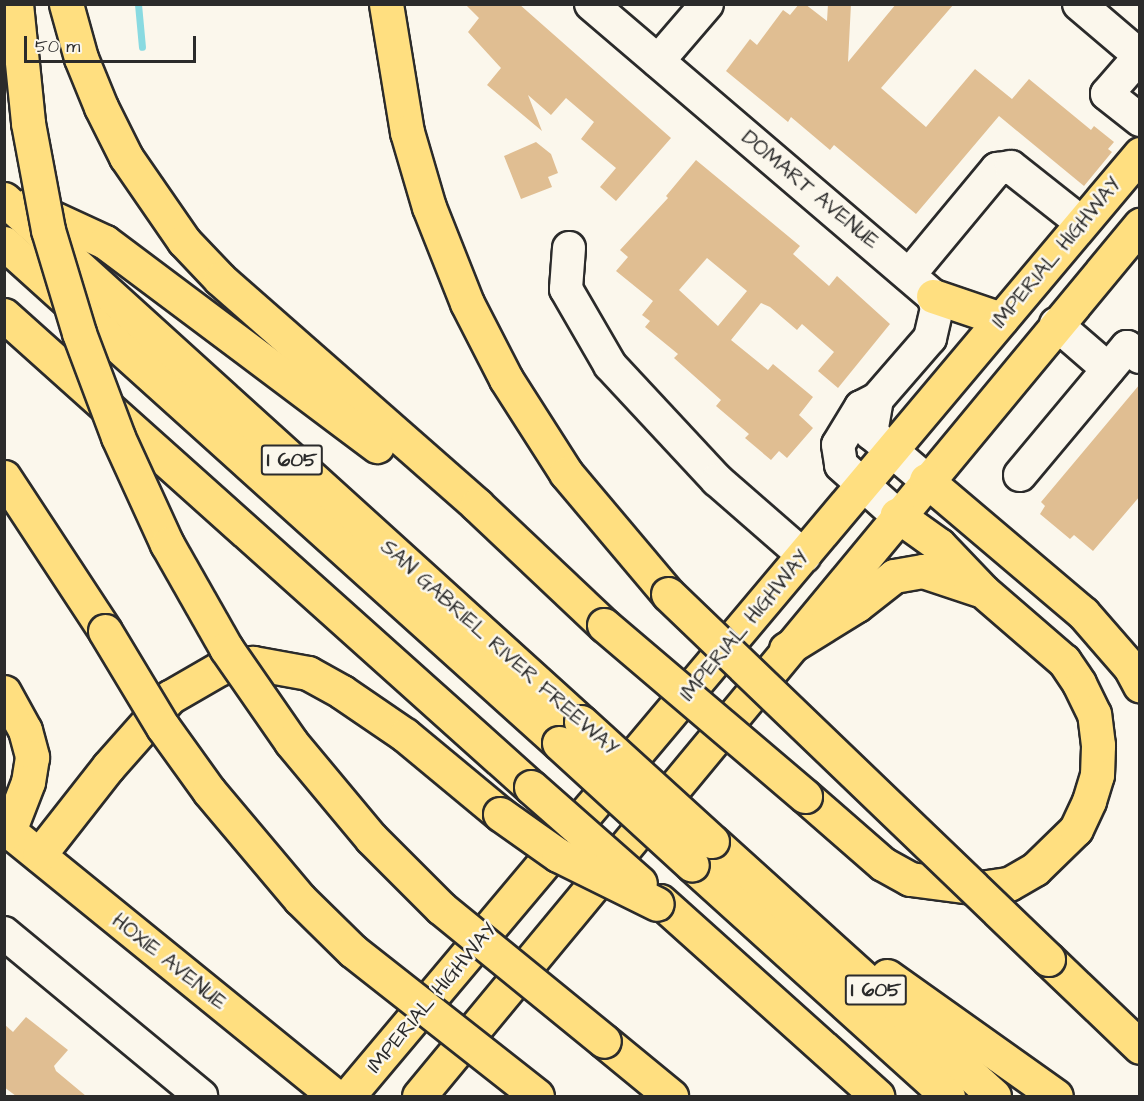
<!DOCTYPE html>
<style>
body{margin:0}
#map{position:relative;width:1144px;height:1101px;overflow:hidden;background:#fbf7ec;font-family:"Architects Daughter",sans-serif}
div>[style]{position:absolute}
.stream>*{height:7px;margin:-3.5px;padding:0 3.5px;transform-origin:3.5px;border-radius:3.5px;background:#89dae1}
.building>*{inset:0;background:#e0be92}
.roads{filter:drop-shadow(2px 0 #2b2b2b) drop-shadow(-2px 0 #2b2b2b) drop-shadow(0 2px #2b2b2b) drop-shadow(0 -2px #2b2b2b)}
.minor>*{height:32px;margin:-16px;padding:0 16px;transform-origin:16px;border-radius:16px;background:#fbf7ec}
.major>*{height:33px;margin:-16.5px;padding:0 16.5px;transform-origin:16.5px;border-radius:16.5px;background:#ffdf80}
.highway>*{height:33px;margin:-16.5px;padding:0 16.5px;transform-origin:16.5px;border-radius:16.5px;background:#ffdf80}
.bridges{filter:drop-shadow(2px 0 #2b2b2b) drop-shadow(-2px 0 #2b2b2b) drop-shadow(0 2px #2b2b2b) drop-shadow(0 -2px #2b2b2b)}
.highway-bridge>*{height:33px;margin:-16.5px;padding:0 16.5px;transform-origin:16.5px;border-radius:16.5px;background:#ffdf80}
span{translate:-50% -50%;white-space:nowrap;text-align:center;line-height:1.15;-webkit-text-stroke:5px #fbf7ec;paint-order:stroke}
.shield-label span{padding:2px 4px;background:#fbf7ec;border:2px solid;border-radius:4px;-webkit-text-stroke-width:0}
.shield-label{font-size:20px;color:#2b2b2b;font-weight:700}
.street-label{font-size:21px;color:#2b2b2b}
.frame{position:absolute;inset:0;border:6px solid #2b2b2b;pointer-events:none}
.scale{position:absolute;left:24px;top:36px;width:172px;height:27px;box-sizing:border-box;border:3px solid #2b2b2b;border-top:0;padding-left:8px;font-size:18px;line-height:21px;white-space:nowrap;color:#2b2b2b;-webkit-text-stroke:4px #fbf7ec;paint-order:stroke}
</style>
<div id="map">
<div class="stream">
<i style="left:138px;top:4px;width:43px;rotate:84.7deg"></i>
</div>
<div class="building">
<i style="clip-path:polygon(465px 4px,519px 4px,671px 138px,616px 201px,600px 187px,616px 168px,581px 139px,594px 122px,566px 98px,551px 115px,528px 95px,542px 131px,487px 85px,501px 68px,468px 32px,479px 18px)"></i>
<i style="clip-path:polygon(799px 4px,805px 4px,827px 21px,828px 4px,851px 4px,848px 62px,896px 4px,954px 4px,881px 88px,926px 127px,975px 69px,1012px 99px,1029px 79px,1091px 130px,1094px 126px,1114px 142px,1108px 149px,1112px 152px,1084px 186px,999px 116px,916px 214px,834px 145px,830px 150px,791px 117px,788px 122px,726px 71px,750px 39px,757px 45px,783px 10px,790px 15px)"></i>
<i style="clip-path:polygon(536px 142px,551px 154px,558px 173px,548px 177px,552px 187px,521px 199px,504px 156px)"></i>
<i style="clip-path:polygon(evenodd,696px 160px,800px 246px,793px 254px,829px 286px,837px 276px,890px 324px,838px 388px,818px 371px,834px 352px,802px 324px,797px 330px,770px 307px,761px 303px,731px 340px,768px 370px,773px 364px,813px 397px,799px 415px,813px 428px,787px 458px,779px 451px,771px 460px,745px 438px,749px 434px,716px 406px,721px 400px,674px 358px,678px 354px,645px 327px,650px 321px,642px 315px,653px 301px,616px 271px,628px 257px,620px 250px,668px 198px,666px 196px,696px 160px,707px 258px,747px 291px,718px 326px,679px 290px,707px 258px)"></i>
<i style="clip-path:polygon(1140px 384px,1140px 496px,1093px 551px,1074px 535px,1070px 539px,1040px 514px,1045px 506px,1041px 502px)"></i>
<i style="clip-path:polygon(26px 1017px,68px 1050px,54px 1066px,56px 1071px,86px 1096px,16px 1096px,4px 1087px,4px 1024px,13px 1032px)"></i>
</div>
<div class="roads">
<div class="minor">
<i style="left:591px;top:4px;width:450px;rotate:40.5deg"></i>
<i style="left:933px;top:296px;width:13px;rotate:72deg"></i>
<i style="left:937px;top:308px;width:31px;rotate:103deg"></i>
<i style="left:930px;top:338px;width:81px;rotate:131deg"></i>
<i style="left:877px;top:399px;width:18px;rotate:153deg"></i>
<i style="left:861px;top:407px;width:44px;rotate:121.2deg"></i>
<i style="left:838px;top:445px;width:20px;rotate:81deg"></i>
<i style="left:841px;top:465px;width:75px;rotate:41.8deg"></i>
<i style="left:1079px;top:4px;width:80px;rotate:40.4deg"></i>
<i style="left:1140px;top:56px;width:50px;rotate:131deg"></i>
<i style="left:1107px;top:94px;width:42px;rotate:38.2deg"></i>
<i style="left:658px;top:61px;width:75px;rotate:-49.3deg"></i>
<i style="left:569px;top:248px;width:41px;rotate:94.2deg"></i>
<i style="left:566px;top:289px;width:88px;rotate:59.9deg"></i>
<i style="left:610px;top:365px;width:157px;rotate:47.1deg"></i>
<i style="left:717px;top:480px;width:116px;rotate:41.1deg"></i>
<i style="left:909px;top:275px;width:138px;rotate:-50.3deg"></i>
<i style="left:997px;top:169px;width:14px;rotate:-8deg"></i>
<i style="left:1011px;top:167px;width:90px;rotate:38.3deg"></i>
<i style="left:1056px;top:324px;width:69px;rotate:40.9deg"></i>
<i style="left:877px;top:399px;width:35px;rotate:100deg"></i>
<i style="left:871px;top:433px;width:72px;rotate:40.5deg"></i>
<i style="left:1020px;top:475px;width:167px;rotate:-50.1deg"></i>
<i style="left:1127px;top:347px;width:16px;rotate:38deg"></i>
<i style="left:4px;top:933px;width:256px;rotate:39.6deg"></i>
</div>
<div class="major">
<i style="left:933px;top:296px;width:72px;rotate:18.7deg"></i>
<i style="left:4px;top:827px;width:427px;rotate:39.1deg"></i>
<i style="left:348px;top:1096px;width:1231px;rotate:-49.94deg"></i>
<i style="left:419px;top:1096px;width:1131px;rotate:-50.38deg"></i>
</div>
<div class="highway">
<i style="left:66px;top:4px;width:56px;rotate:74.5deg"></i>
<i style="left:81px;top:58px;width:53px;rotate:67.8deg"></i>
<i style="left:101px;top:107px;width:56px;rotate:63.4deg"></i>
<i style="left:126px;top:157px;width:102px;rotate:55.4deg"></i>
<i style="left:184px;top:241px;width:52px;rotate:46.5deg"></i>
<i style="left:220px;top:279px;width:342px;rotate:41.3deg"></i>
<i style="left:477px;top:505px;width:175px;rotate:43.4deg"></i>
<i style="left:386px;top:4px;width:130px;rotate:80.7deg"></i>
<i style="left:407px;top:132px;width:78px;rotate:73.7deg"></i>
<i style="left:429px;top:207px;width:103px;rotate:68.4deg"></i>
<i style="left:467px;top:303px;width:85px;rotate:62.8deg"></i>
<i style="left:506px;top:379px;width:112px;rotate:57.4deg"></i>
<i style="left:566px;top:473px;width:158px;rotate:49.9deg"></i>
<i style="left:4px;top:199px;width:779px;rotate:42.19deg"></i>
<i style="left:27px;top:206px;width:86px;rotate:24.8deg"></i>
<i style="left:105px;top:242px;width:340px;rotate:36.9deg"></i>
<i style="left:4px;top:243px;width:747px;rotate:42.02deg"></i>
<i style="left:4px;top:315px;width:707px;rotate:41.85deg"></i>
<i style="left:4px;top:477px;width:184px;rotate:56.7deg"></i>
<i style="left:926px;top:480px;width:206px;rotate:40.3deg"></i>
<i style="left:1083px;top:613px;width:72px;rotate:49deg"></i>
<i style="left:1130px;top:667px;width:21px;rotate:62deg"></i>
<i style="left:786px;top:649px;width:84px;rotate:-31.8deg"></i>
<i style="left:857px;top:605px;width:47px;rotate:-38.1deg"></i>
<i style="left:894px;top:576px;width:29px;rotate:-10deg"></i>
<i style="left:923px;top:571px;width:57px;rotate:18.4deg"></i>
<i style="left:4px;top:692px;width:43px;rotate:61.1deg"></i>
<i style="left:25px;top:730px;width:28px;rotate:75deg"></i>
<i style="left:32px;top:757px;width:25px;rotate:99deg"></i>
<i style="left:28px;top:782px;width:53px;rotate:111.2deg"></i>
<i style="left:805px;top:796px;width:103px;rotate:41.1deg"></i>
<i style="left:883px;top:864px;width:31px;rotate:29deg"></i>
<i style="left:910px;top:879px;width:71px;rotate:7.3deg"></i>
<i style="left:980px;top:888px;width:29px;rotate:-8deg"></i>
<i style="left:1009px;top:884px;width:30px;rotate:-30deg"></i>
<i style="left:1035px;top:869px;width:57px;rotate:-44.3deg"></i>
<i style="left:1076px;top:829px;width:31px;rotate:-65deg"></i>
<i style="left:1089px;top:801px;width:27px;rotate:-73deg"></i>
<i style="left:1097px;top:775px;width:30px;rotate:-88deg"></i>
<i style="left:1098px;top:745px;width:31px;rotate:-97deg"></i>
<i style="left:1094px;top:714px;width:34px;rotate:-116deg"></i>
<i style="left:1079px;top:683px;width:27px;rotate:-124deg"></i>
<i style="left:1064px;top:661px;width:107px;rotate:-139.2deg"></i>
<i style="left:983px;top:591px;width:64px;rotate:-133.7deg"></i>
<i style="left:939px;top:545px;width:52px;rotate:-144.5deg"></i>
<i style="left:712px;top:841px;width:380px;rotate:42.1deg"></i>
<i style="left:39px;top:855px;width:112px;rotate:-51.9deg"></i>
<i style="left:108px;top:767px;width:94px;rotate:-48.5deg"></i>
<i style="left:170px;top:697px;width:58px;rotate:-30.1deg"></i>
<i style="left:220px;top:668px;width:33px;rotate:-9deg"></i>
<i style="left:253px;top:663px;width:56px;rotate:10.3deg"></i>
<i style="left:308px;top:673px;width:39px;rotate:29deg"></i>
<i style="left:342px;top:692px;width:76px;rotate:34.3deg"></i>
<i style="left:405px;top:735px;width:124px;rotate:39.7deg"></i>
<i style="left:692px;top:865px;width:345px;rotate:42.1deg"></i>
<i style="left:660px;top:901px;width:292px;rotate:41.9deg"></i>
<i style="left:1048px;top:959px;width:127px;rotate:43.7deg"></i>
<i style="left:887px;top:976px;width:207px;rotate:35.4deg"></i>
<i style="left:604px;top:1041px;width:87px;rotate:39.4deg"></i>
</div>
</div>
<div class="bridges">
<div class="highway-bridge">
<i style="left:16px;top:4px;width:120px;rotate:84.2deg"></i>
<i style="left:28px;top:123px;width:109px;rotate:79.4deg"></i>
<i style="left:48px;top:230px;width:108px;rotate:73.2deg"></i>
<i style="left:79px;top:333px;width:111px;rotate:69.4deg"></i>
<i style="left:118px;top:437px;width:118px;rotate:65.4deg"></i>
<i style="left:167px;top:544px;width:120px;rotate:60.4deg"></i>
<i style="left:226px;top:648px;width:114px;rotate:55.3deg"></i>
<i style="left:291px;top:742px;width:125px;rotate:50.2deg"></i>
<i style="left:371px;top:838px;width:99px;rotate:45deg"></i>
<i style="left:441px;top:908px;width:210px;rotate:39.2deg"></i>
<i style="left:668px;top:594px;width:527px;rotate:43.85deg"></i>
<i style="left:604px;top:625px;width:264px;rotate:40.4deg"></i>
<i style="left:105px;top:631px;width:112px;rotate:58.9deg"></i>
<i style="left:163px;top:727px;width:79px;rotate:54.3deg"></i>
<i style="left:209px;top:791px;width:141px;rotate:49.9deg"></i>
<i style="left:300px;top:899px;width:74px;rotate:44.5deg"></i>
<i style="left:353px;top:951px;width:234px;rotate:38.2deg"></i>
<i style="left:581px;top:722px;width:177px;rotate:42.3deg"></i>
<i style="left:559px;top:743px;width:180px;rotate:42.5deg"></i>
<i style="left:531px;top:787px;width:145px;rotate:41.4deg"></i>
<i style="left:500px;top:814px;width:71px;rotate:35.3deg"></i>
<i style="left:558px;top:855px;width:110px;rotate:26.3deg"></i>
</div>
</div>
<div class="shield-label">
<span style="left:292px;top:460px">I 605</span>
<span style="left:876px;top:990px">I 605</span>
</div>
<div class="street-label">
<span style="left:810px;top:190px;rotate:40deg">DOMART AVENUE</span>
<span style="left:1057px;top:253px;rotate:-50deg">IMPERIAL HIGHWAY</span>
<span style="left:745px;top:626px;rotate:-50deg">IMPERIAL HIGHWAY</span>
<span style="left:499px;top:648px;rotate:42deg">SAN GABRIEL RIVER FREEWAY</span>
<span style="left:169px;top:962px;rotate:39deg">HOXIE AVENUE</span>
<span style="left:432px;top:998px;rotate:-50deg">IMPERIAL HIGHWAY</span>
</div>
<div class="frame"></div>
<div class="scale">50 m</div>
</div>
